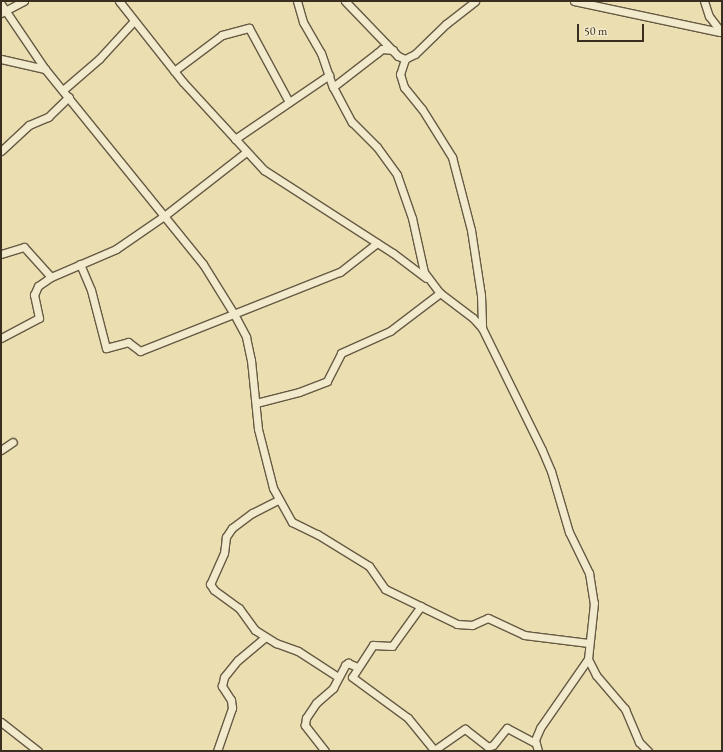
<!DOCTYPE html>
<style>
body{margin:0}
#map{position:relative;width:723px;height:752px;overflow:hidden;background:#ebdeb1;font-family:"EB Garamond",serif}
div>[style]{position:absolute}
.roads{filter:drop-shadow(1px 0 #665a44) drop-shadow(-1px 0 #665a44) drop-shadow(0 1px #665a44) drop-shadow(0 -1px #665a44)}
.minor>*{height:7px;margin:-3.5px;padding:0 3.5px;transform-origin:3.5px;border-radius:3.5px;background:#f2eacc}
span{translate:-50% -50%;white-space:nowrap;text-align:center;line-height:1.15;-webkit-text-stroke:3.5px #f2eacc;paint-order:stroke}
.frame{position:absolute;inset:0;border:2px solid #3a2e20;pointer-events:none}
.scale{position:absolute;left:577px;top:24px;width:67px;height:18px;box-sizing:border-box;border:2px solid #3a2e20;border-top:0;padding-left:5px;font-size:12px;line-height:14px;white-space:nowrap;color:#3a2e20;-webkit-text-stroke:3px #f2eacc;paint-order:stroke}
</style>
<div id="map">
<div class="roads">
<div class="minor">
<i style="left:119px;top:1px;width:103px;rotate:51.7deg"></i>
<i style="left:183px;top:82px;width:120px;rotate:47.4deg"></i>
<i style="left:264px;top:170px;width:153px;rotate:32.8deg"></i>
<i style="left:393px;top:253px;width:41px;rotate:37.1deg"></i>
<i style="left:297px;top:1px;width:22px;rotate:74deg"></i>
<i style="left:303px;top:22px;width:36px;rotate:60deg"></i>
<i style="left:321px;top:53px;width:36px;rotate:71deg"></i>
<i style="left:333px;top:87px;width:40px;rotate:62deg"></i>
<i style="left:352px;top:122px;width:35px;rotate:45deg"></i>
<i style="left:377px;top:147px;width:34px;rotate:54deg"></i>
<i style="left:397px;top:175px;width:46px;rotate:70.8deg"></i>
<i style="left:412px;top:218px;width:55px;rotate:77.5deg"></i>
<i style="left:424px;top:272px;width:26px;rotate:53deg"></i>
<i style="left:440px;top:293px;width:41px;rotate:37.1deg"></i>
<i style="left:473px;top:318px;width:13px;rotate:48deg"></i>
<i style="left:482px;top:328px;width:136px;rotate:63.8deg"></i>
<i style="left:542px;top:450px;width:23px;rotate:67deg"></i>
<i style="left:551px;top:471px;width:64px;rotate:73.6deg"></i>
<i style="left:569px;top:532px;width:46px;rotate:64deg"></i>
<i style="left:589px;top:573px;width:30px;rotate:81deg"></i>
<i style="left:594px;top:603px;width:56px;rotate:96.1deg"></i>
<i style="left:588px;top:659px;width:18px;rotate:63deg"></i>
<i style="left:596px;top:675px;width:45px;rotate:49.5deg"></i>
<i style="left:625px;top:709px;width:36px;rotate:67deg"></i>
<i style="left:639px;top:742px;width:13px;rotate:45deg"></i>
<i style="left:345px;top:1px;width:76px;rotate:46.1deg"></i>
<i style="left:398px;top:56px;width:8px;rotate:23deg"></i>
<i style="left:405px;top:59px;width:11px;rotate:-27deg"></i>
<i style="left:415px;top:54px;width:43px;rotate:-44.1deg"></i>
<i style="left:446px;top:24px;width:37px;rotate:-38deg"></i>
<i style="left:574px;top:1px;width:149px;rotate:12deg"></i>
<i style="left:704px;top:1px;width:16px;rotate:72deg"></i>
<i style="left:709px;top:16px;width:20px;rotate:53deg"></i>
<i style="left:1px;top:4px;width:78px;rotate:55.9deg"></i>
<i style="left:45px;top:69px;width:251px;rotate:51deg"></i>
<i style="left:203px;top:264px;width:59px;rotate:58.2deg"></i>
<i style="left:234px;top:314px;width:26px;rotate:62deg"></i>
<i style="left:246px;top:337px;width:24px;rotate:78deg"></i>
<i style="left:251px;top:360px;width:69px;rotate:84.2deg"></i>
<i style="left:258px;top:429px;width:61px;rotate:75.7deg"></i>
<i style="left:273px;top:488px;width:39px;rotate:61deg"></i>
<i style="left:292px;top:522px;width:28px;rotate:26deg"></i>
<i style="left:317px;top:534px;width:61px;rotate:31.6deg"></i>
<i style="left:369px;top:566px;width:28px;rotate:55deg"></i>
<i style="left:385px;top:589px;width:80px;rotate:25.9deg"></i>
<i style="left:457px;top:624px;width:15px;rotate:4deg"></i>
<i style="left:472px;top:625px;width:17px;rotate:-24deg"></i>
<i style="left:488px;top:618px;width:40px;rotate:25deg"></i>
<i style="left:524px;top:635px;width:65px;rotate:7deg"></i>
<i style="left:1px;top:13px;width:26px;rotate:-28deg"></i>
<i style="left:1px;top:59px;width:45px;rotate:12.8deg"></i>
<i style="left:405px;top:59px;width:16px;rotate:108deg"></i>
<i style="left:400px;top:74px;width:14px;rotate:73deg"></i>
<i style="left:404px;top:87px;width:28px;rotate:51deg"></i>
<i style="left:422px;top:109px;width:57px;rotate:58deg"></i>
<i style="left:452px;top:157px;width:75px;rotate:75.4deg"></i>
<i style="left:471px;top:230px;width:66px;rotate:81.3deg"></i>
<i style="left:481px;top:295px;width:33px;rotate:88deg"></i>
<i style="left:174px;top:71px;width:60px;rotate:-36.9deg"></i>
<i style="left:222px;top:35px;width:28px;rotate:-15deg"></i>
<i style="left:249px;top:28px;width:84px;rotate:61.6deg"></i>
<i style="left:333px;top:87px;width:56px;rotate:-37.7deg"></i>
<i style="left:377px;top:53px;width:6px;rotate:-39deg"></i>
<i style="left:382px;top:49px;width:11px;rotate:5deg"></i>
<i style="left:63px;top:90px;width:48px;rotate:-40.7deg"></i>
<i style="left:99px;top:59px;width:52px;rotate:-47.4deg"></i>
<i style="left:235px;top:139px;width:114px;rotate:-34.2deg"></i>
<i style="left:1px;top:151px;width:38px;rotate:-43deg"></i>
<i style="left:29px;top:125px;width:21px;rotate:-23deg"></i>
<i style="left:48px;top:117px;width:29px;rotate:-44deg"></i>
<i style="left:1px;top:254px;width:24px;rotate:-17deg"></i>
<i style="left:24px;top:247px;width:40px;rotate:48deg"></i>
<i style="left:80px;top:264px;width:28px;rotate:67deg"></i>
<i style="left:91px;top:290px;width:60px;rotate:75.5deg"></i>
<i style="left:106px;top:348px;width:23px;rotate:-15deg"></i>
<i style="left:128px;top:342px;width:15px;rotate:37deg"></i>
<i style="left:140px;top:351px;width:215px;rotate:-21.6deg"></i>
<i style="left:340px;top:272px;width:47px;rotate:-38.1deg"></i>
<i style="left:1px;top:338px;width:43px;rotate:-27.8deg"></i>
<i style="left:39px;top:318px;width:24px;rotate:-102deg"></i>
<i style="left:34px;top:295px;width:10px;rotate:-66deg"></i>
<i style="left:38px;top:286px;width:16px;rotate:-35deg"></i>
<i style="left:51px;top:277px;width:71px;rotate:-23.3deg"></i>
<i style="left:116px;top:249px;width:58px;rotate:-34.5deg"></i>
<i style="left:164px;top:216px;width:103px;rotate:-37.9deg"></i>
<i style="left:256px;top:403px;width:44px;rotate:-14.3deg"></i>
<i style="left:299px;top:392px;width:30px;rotate:-21deg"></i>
<i style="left:327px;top:381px;width:31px;rotate:-63deg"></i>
<i style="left:341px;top:353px;width:54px;rotate:-24.2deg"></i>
<i style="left:390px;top:331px;width:63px;rotate:-37.2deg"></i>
<i style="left:1px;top:450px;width:14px;rotate:-34deg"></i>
<i style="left:278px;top:500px;width:29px;rotate:153deg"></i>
<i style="left:252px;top:513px;width:25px;rotate:143deg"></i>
<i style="left:232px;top:528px;width:11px;rotate:124deg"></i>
<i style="left:226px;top:537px;width:16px;rotate:97deg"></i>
<i style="left:224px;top:553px;width:34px;rotate:114deg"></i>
<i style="left:210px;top:584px;width:7px;rotate:56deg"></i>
<i style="left:214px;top:590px;width:31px;rotate:36deg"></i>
<i style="left:239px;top:608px;width:27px;rotate:54deg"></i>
<i style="left:255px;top:630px;width:25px;rotate:32deg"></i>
<i style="left:276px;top:643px;width:23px;rotate:20deg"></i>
<i style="left:298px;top:651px;width:48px;rotate:33deg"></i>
<i style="left:421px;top:606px;width:49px;rotate:125.9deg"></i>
<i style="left:392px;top:646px;width:19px;rotate:-177deg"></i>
<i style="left:373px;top:645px;width:38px;rotate:123deg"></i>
<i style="left:352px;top:677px;width:69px;rotate:36.2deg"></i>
<i style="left:408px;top:718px;width:41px;rotate:50.9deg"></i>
<i style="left:1px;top:722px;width:47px;rotate:38.1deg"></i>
<i style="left:217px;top:751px;width:46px;rotate:-70.8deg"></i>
<i style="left:232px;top:708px;width:8px;rotate:-97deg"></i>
<i style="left:231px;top:700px;width:17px;rotate:-123deg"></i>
<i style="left:222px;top:686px;width:9px;rotate:-77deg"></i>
<i style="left:224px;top:677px;width:22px;rotate:-51deg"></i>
<i style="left:238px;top:660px;width:35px;rotate:-40deg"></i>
<i style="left:325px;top:751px;width:33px;rotate:-128deg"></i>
<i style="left:305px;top:725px;width:7px;rotate:-82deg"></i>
<i style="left:306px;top:718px;width:18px;rotate:-56deg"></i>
<i style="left:316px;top:703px;width:23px;rotate:-41deg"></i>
<i style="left:333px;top:688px;width:26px;rotate:-62deg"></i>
<i style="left:345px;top:665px;width:4px;rotate:-34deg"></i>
<i style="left:348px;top:663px;width:10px;rotate:24deg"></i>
<i style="left:433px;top:751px;width:39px;rotate:-35deg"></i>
<i style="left:465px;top:729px;width:29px;rotate:38deg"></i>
<i style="left:488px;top:747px;width:5px;rotate:-22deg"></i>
<i style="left:493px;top:745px;width:22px;rotate:-51deg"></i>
<i style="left:507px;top:728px;width:32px;rotate:28deg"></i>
<i style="left:538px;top:751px;width:11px;rotate:-105deg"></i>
<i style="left:535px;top:740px;width:13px;rotate:-67deg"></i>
<i style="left:540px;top:728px;width:84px;rotate:-55.2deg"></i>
</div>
</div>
<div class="frame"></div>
<div class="scale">50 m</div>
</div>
